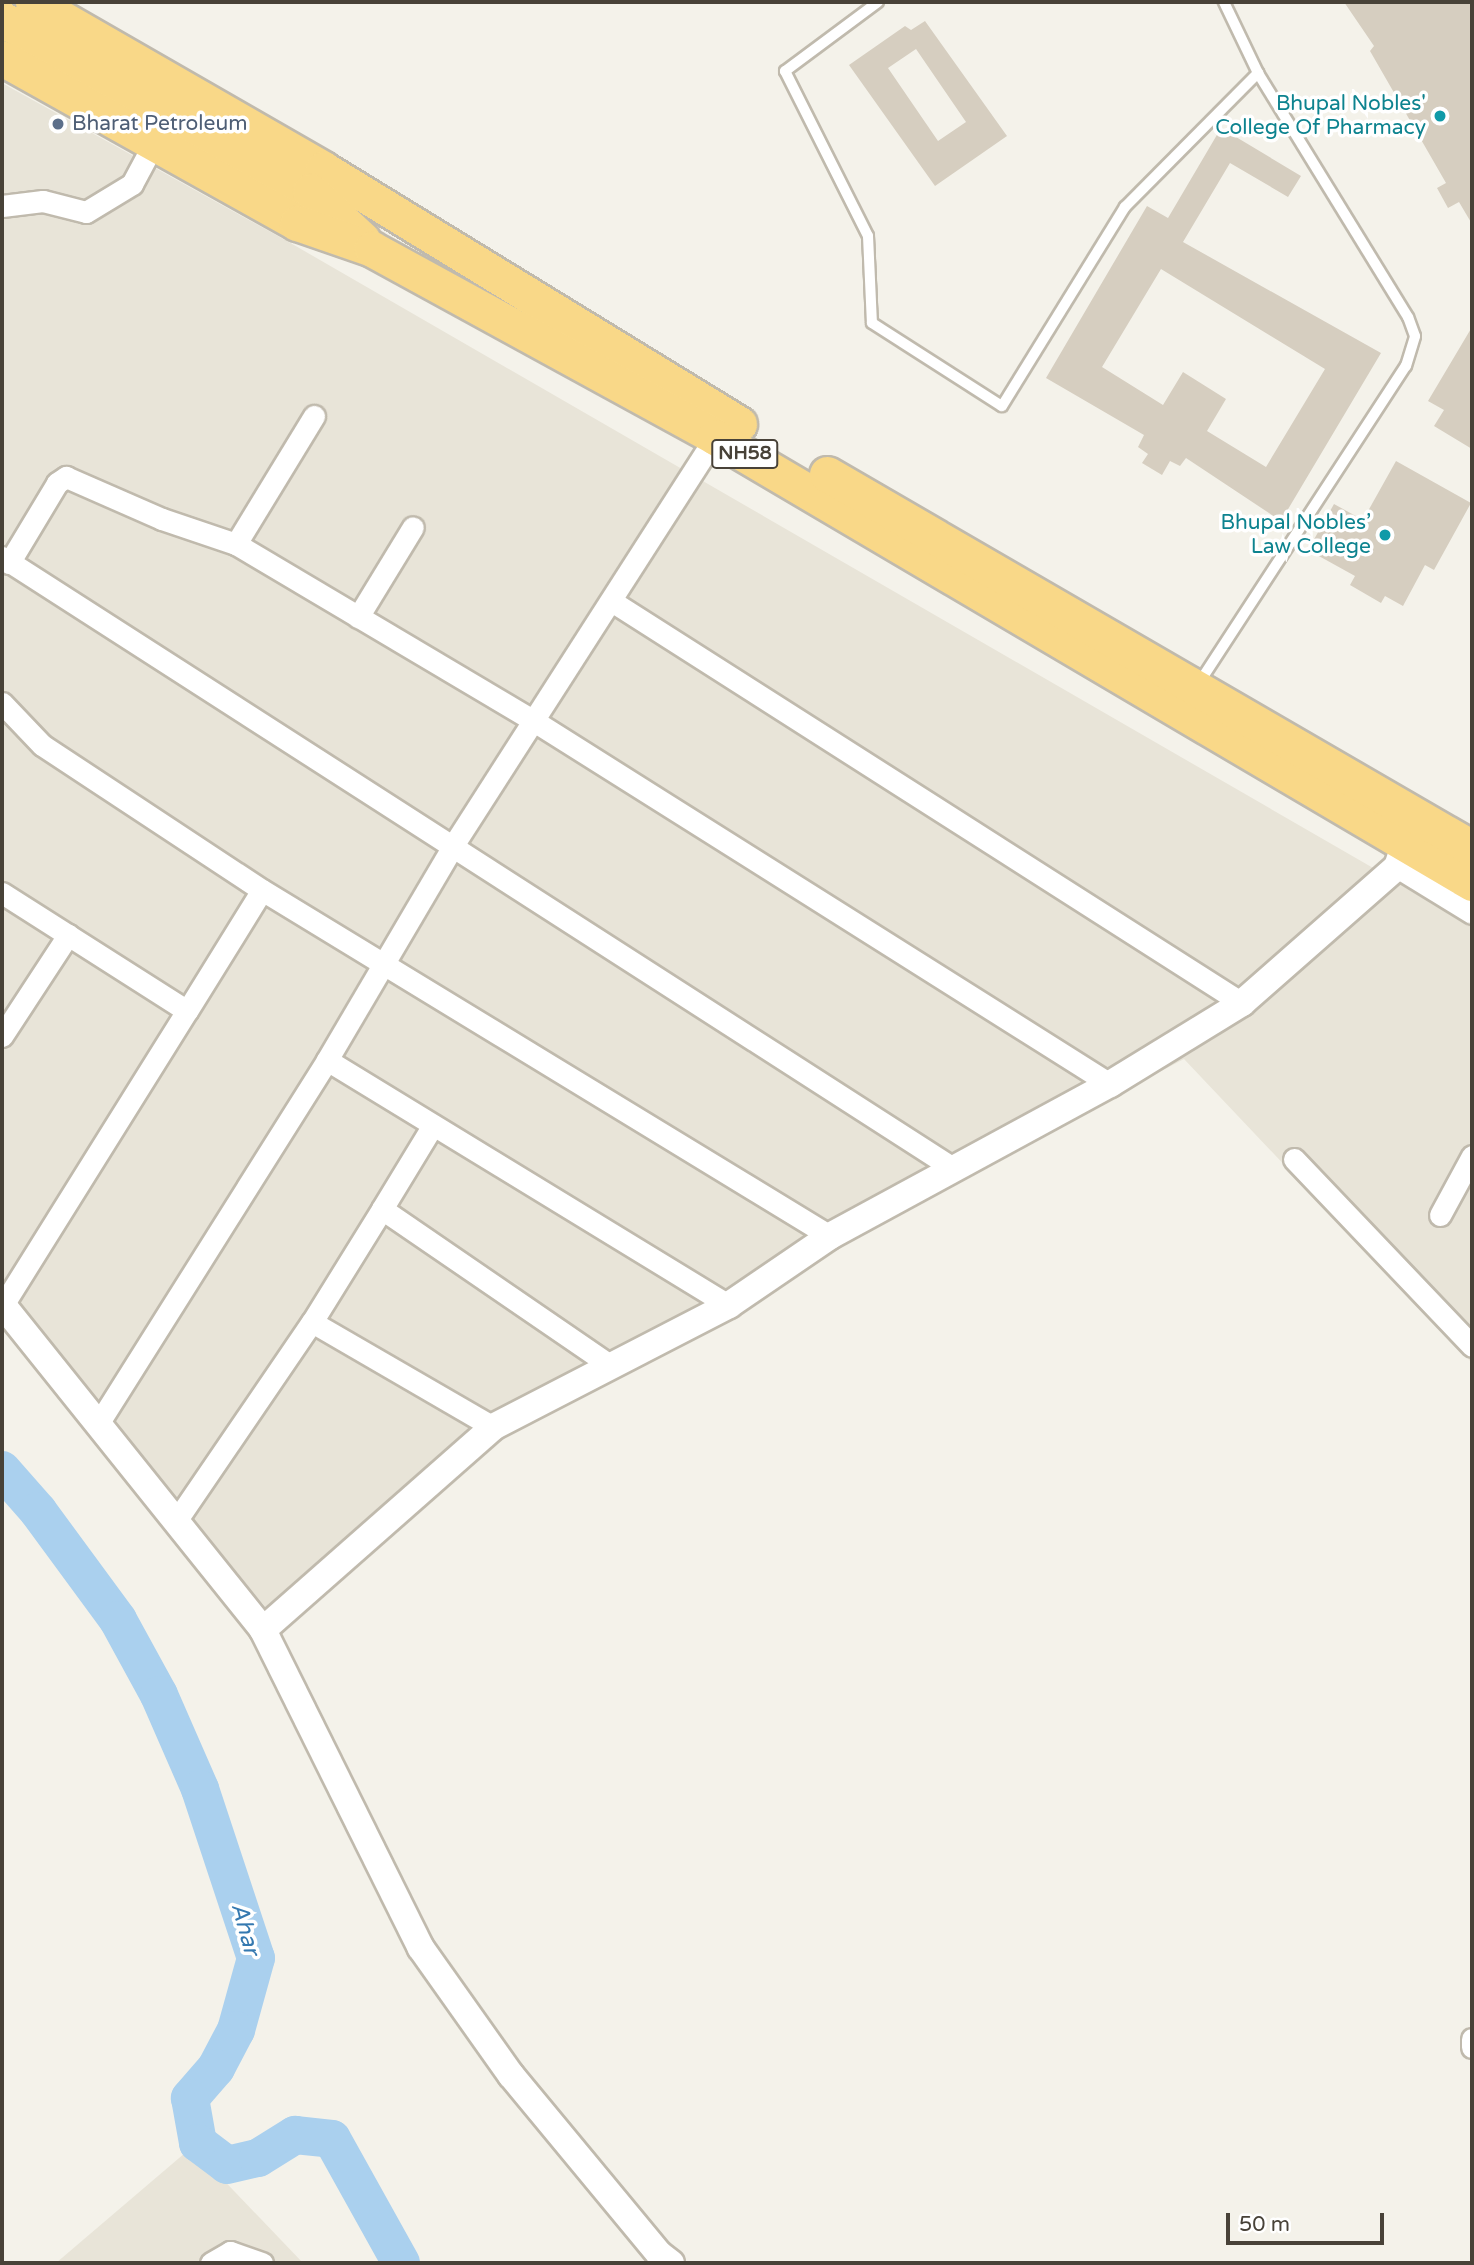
<!DOCTYPE html>
<meta charset="utf-8">
<style>
body{margin:0}
#map{position:relative;width:1474px;height:2265px;overflow:hidden;background:#f4f2ea;font-family:"Varela Round",sans-serif}
div>[style]{position:absolute}
.residential>*{inset:0;background:#e8e4d8}
.river>*{height:38px;margin:-19px;padding:0 19px;transform-origin:19px;border-radius:19px;background:#aad0ee}
.building>*{inset:0;background:#d6cec0}
.roads{filter:drop-shadow(2px 0 #c0baad) drop-shadow(-2px 0 #c0baad) drop-shadow(0 2px #c0baad) drop-shadow(0 -2px #c0baad)}
.service>*{height:10px;margin:-5px;padding:0 5px;transform-origin:5px;border-radius:5px;background:#fff}
.minor>*{height:21px;margin:-10.5px;padding:0 10.5px;transform-origin:10.5px;border-radius:10.5px;background:#fff}
.tertiary>*{height:26px;margin:-13px;padding:0 13px;transform-origin:13px;border-radius:13px;background:#fff}
.trunk>*{height:35px;margin:-17.5px;padding:0 17.5px;transform-origin:17.5px;border-radius:17.5px;background:#f9d888}
.dots>*{width:19px;height:19px;translate:-50% -50%;box-sizing:border-box;border:4px solid #fff;border-radius:50%}
span{translate:-50% -50%;white-space:nowrap;text-align:center;line-height:1.15;-webkit-text-stroke:7px #fff;paint-order:stroke}
.shield-label span{padding:2px 5px;background:#fff;border:2px solid;border-radius:5px;-webkit-text-stroke-width:0}
.shield-label{font-size:19px;color:#484238;font-weight:700}
.culture-label{font-size:21px;color:#0d838f}
.right{translate:-100% -50%;text-align:right}
.service-label{font-size:21px;color:#4e5e75}
.left{translate:0 -50%;text-align:left}
.water-label{font-size:23px;color:#3579b0;font-style:italic}
.frame{position:absolute;inset:0;border:4px solid #484238;pointer-events:none}
.scale{position:absolute;left:1226px;top:2213px;width:158px;height:32px;box-sizing:border-box;border:4px solid #484238;border-top:0;padding-left:9px;font-size:21px;line-height:24px;white-space:nowrap;color:#484238;-webkit-text-stroke:5px #fff;paint-order:stroke}
</style>
<div id="map">
<div class="residential">
<i style="clip-path:polygon(2px 83px,294px 245px,1472px 925px,1472px 1363px,1184px 1059px,484px 1428px,274px 1617px,2px 1296px)"></i>
<i style="clip-path:polygon(192px 2147px,303px 2263px,56px 2263px)"></i>
</div>
<div class="river">
<i style="left:2px;top:1470px;width:55px;rotate:48.7deg"></i>
<i style="left:38px;top:1511px;width:135px;rotate:53.7deg"></i>
<i style="left:118px;top:1620px;width:85px;rotate:61.3deg"></i>
<i style="left:159px;top:1695px;width:103px;rotate:66.4deg"></i>
<i style="left:200px;top:1789px;width:178px;rotate:71.7deg"></i>
<i style="left:256px;top:1958px;width:75px;rotate:105.5deg"></i>
<i style="left:236px;top:2030px;width:43px;rotate:117.8deg"></i>
<i style="left:216px;top:2068px;width:40px;rotate:131deg"></i>
<i style="left:190px;top:2098px;width:46px;rotate:79.9deg"></i>
<i style="left:198px;top:2143px;width:36px;rotate:37deg"></i>
<i style="left:227px;top:2165px;width:32px;rotate:-13deg"></i>
<i style="left:258px;top:2158px;width:44px;rotate:-31.9deg"></i>
<i style="left:295px;top:2135px;width:37px;rotate:6deg"></i>
<i style="left:332px;top:2139px;width:142px;rotate:60.9deg"></i>
</div>
<div class="building">
<i style="clip-path:polygon(1344px 2px,1472px 2px,1472px 224px,1459px 202px,1448px 208px,1437px 188px,1446px 183px,1370px 51px,1374px 46px)"></i>
<i style="clip-path:polygon(evenodd,925px 21px,1007px 136px,935px 186px,849px 65px,905px 26px,911px 30px,925px 21px,916px 49px,966px 122px,938px 141px,888px 68px,916px 49px)"></i>
<i style="clip-path:polygon(evenodd,1221px 128px,1301px 176px,1288px 197px,1230px 163px,1183px 242px,1381px 353px,1281px 521px,1186px 458px,1180px 466px,1170px 461px,1162px 475px,1142px 463px,1148px 454px,1138px 447px,1144px 435px,1046px 378px,1147px 206px,1168px 218px,1221px 128px,1161px 269px,1325px 369px,1266px 467px,1207px 431px,1226px 399px,1183px 372px,1163px 405px,1102px 367px,1161px 269px)"></i>
<i style="clip-path:polygon(1472px 327px,1472px 449px,1434px 426px,1444px 410px,1428px 401px)"></i>
<i style="clip-path:polygon(1396px 461px,1471px 503px,1434px 570px,1425px 565px,1403px 606px,1385px 596px,1381px 603px,1350px 585px,1355px 576px,1308px 550px,1334px 504px,1363px 520px)"></i>
</div>
<div class="roads">
<div class="service">
<i style="left:878px;top:2px;width:116px;rotate:143.4deg"></i>
<i style="left:785px;top:71px;width:185px;rotate:63.3deg"></i>
<i style="left:868px;top:236px;width:87px;rotate:87.4deg"></i>
<i style="left:872px;top:323px;width:154px;rotate:32.6deg"></i>
<i style="left:1002px;top:406px;width:234px;rotate:-58.3deg"></i>
<i style="left:1125px;top:207px;width:189px;rotate:-45.2deg"></i>
<i style="left:1199px;top:683px;width:379px;rotate:-56.9deg"></i>
<i style="left:1406px;top:366px;width:31px;rotate:-73deg"></i>
<i style="left:1415px;top:336px;width:20px;rotate:-110deg"></i>
<i style="left:1408px;top:317px;width:286px;rotate:-121.6deg"></i>
<i style="left:1258px;top:73px;width:79px;rotate:-115.6deg"></i>
</div>
<div class="minor">
<i style="left:2px;top:206px;width:41px;rotate:-7deg"></i>
<i style="left:43px;top:201px;width:44px;rotate:14.3deg"></i>
<i style="left:86px;top:212px;width:54px;rotate:-31.3deg"></i>
<i style="left:132px;top:184px;width:47px;rotate:-61.8deg"></i>
<i style="left:314px;top:416px;width:150px;rotate:121.4deg"></i>
<i style="left:236px;top:544px;width:347px;rotate:30.7deg"></i>
<i style="left:534px;top:721px;width:681px;rotate:32.22deg"></i>
<i style="left:2px;top:557px;width:1130px;rotate:32.72deg"></i>
<i style="left:9px;top:563px;width:93px;rotate:-59deg"></i>
<i style="left:57px;top:483px;width:11px;rotate:-34deg"></i>
<i style="left:66px;top:477px;width:105px;rotate:23.6deg"></i>
<i style="left:162px;top:519px;width:78px;rotate:18.7deg"></i>
<i style="left:613px;top:602px;width:746px;rotate:32.52deg"></i>
<i style="left:358px;top:617px;width:105px;rotate:-58.6deg"></i>
<i style="left:2px;top:703px;width:58px;rotate:46.4deg"></i>
<i style="left:42px;top:745px;width:263px;rotate:33.4deg"></i>
<i style="left:1397px;top:867px;width:88px;rotate:31.5deg"></i>
<i style="left:2px;top:893px;width:219px;rotate:32.5deg"></i>
<i style="left:187px;top:1011px;width:142px;rotate:-58.2deg"></i>
<i style="left:262px;top:890px;width:665px;rotate:31.35deg"></i>
<i style="left:2px;top:1036px;width:121px;rotate:-56.8deg"></i>
<i style="left:327px;top:1060px;width:471px;rotate:31.4deg"></i>
<i style="left:1294px;top:1159px;width:258px;rotate:46.4deg"></i>
<i style="left:382px;top:1209px;width:98px;rotate:-58.7deg"></i>
<i style="left:1440px;top:1215px;width:67px;rotate:-61.5deg"></i>
<i style="left:3px;top:1305px;width:347px;rotate:-58deg"></i>
<i style="left:312px;top:1322px;width:209px;rotate:30.1deg"></i>
<i style="left:98px;top:1424px;width:430px;rotate:-57.8deg"></i>
<i style="left:327px;top:1060px;width:251px;rotate:-59.5deg"></i>
<i style="left:454px;top:844px;width:483px;rotate:-57.3deg"></i>
<i style="left:176px;top:1521px;width:241px;rotate:-55.7deg"></i>
<i style="left:312px;top:1322px;width:133px;rotate:-58.2deg"></i>
<i style="left:382px;top:1209px;width:278px;rotate:34.4deg"></i>
<i style="left:1472px;top:2039px;width:8px;rotate:90deg"></i>
<i style="left:211px;top:2263px;width:22px;rotate:-30deg"></i>
<i style="left:230px;top:2252px;width:34px;rotate:19deg"></i>
</div>
<div class="tertiary">
<i style="left:2px;top:1304px;width:418px;rotate:51.3deg"></i>
<i style="left:263px;top:1630px;width:307px;rotate:-41.4deg"></i>
<i style="left:493px;top:1427px;width:266px;rotate:-27.3deg"></i>
<i style="left:729px;top:1305px;width:122px;rotate:-34.3deg"></i>
<i style="left:830px;top:1236px;width:319px;rotate:-28.5deg"></i>
<i style="left:1110px;top:1084px;width:155px;rotate:-31.5deg"></i>
<i style="left:1242px;top:1003px;width:206px;rotate:-41.3deg"></i>
<i style="left:1397px;top:867px;width:25px;rotate:-72deg"></i>
<i style="left:263px;top:1630px;width:355px;rotate:63.6deg"></i>
<i style="left:421px;top:1948px;width:156px;rotate:54.7deg"></i>
<i style="left:511px;top:2075px;width:232px;rotate:50.4deg"></i>
<i style="left:659px;top:2254px;width:15px;rotate:37deg"></i>
</div>
<div class="trunk">
<i style="left:33px;top:2px;width:335px;rotate:29.9deg"></i>
<i style="left:323px;top:169px;width:488px;rotate:31.5deg"></i>
<i style="left:2px;top:19px;width:353px;rotate:29.2deg"></i>
<i style="left:310px;top:191px;width:71px;rotate:42.7deg"></i>
<i style="left:2px;top:58px;width:338px;rotate:29.2deg"></i>
<i style="left:297px;top:223px;width:79px;rotate:19.1deg"></i>
<i style="left:372px;top:249px;width:391px;rotate:28.7deg"></i>
<i style="left:715px;top:437px;width:879px;rotate:30.51deg"></i>
<i style="left:827px;top:474px;width:746px;rotate:30.11deg"></i>
</div>
</div>
<div class="dots">
<i style="left:1440px;top:116px;background:#0f9aa8"></i>
<i style="left:58px;top:124px;background:#5c6f8a"></i>
<i style="left:1385px;top:535px;background:#0f9aa8"></i>
</div>
<div class="shield-label">
<span style="left:745px;top:454px">NH58</span>
</div>
<div class="culture-label">
<span class="right" style="left:1426px;top:116px">Bhupal Nobles'<br>College Of Pharmacy</span>
<span class="right" style="left:1371px;top:535px">Bhupal Nobles’<br>Law College</span>
</div>
<div class="service-label">
<span class="left" style="left:72px;top:124px">Bharat Petroleum</span>
</div>
<div class="water-label">
<span style="left:245px;top:1929px;rotate:75deg">Ahar</span>
</div>
<div class="frame"></div>
<div class="scale">50 m</div>
</div>
